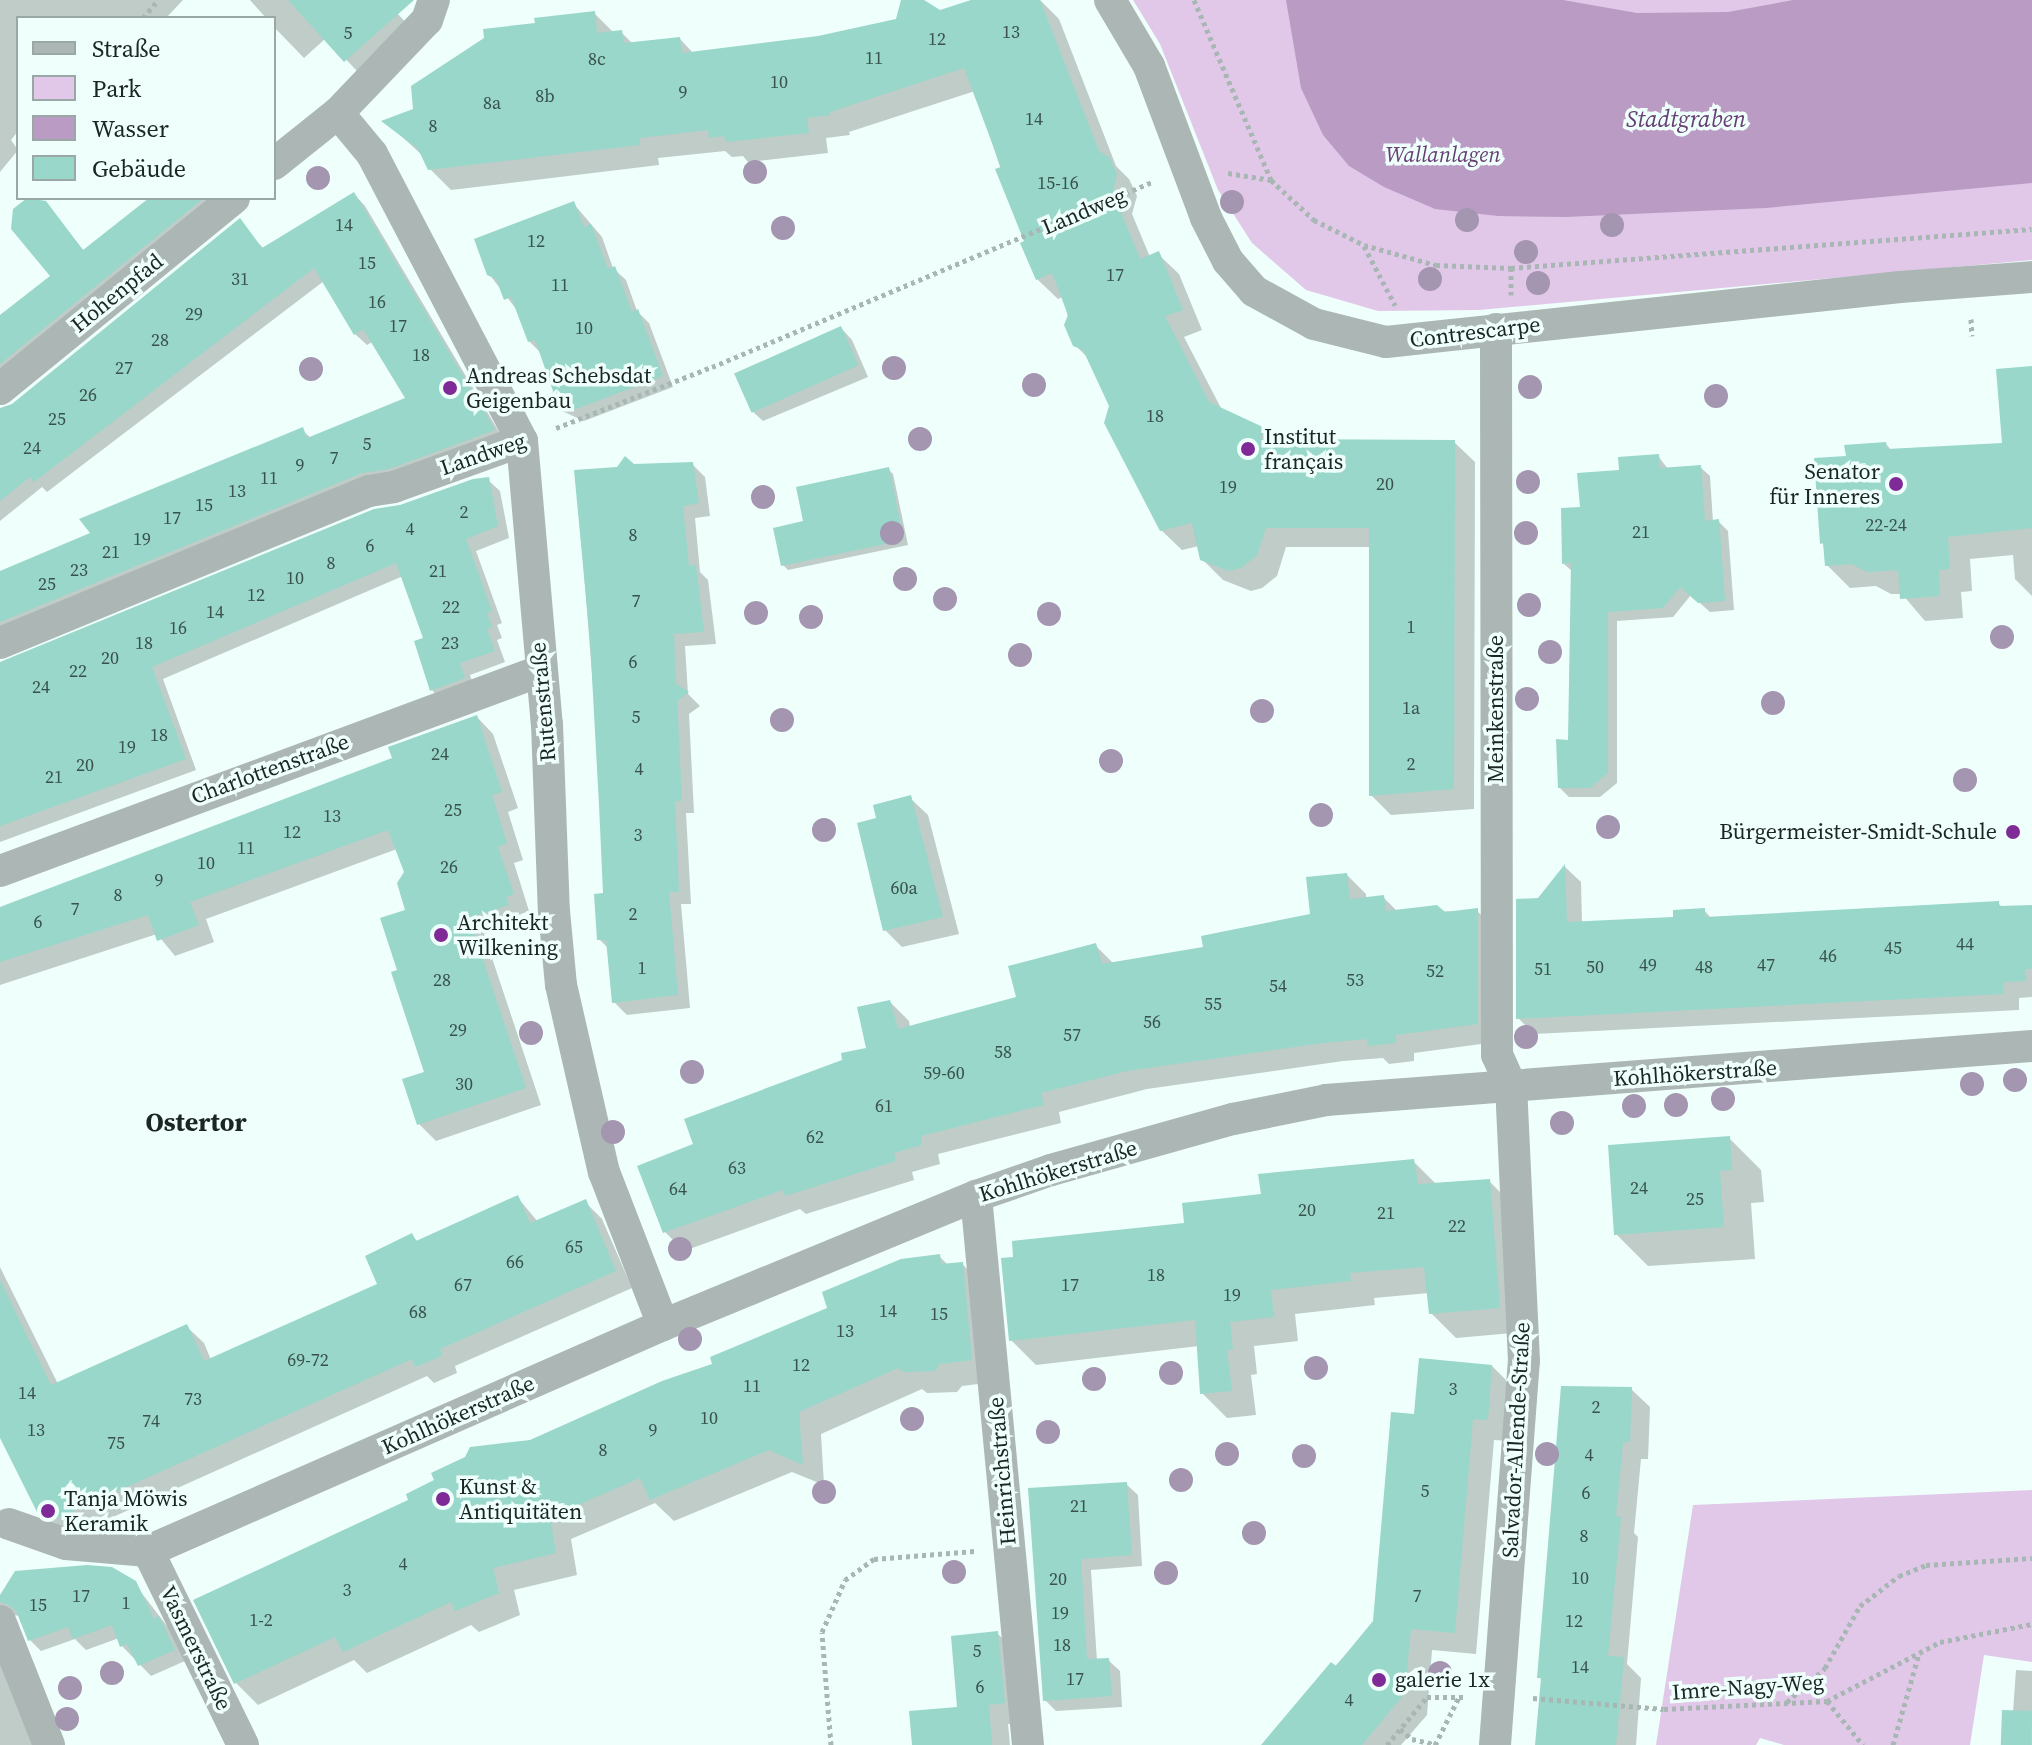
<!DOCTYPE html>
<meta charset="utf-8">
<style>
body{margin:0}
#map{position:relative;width:2032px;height:1745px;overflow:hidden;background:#effffb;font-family:"Source Serif 4",serif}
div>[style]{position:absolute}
.green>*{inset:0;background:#e1c8e9}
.water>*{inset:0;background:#ba9bc4}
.shadow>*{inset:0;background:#0003}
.building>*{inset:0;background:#98d7ca;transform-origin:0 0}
.path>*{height:5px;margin-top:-2.5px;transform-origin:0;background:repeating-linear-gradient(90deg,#a9b7b4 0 4px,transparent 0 8px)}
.street>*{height:32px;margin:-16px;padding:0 16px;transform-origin:16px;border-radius:16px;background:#acb7b5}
.trees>*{width:24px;height:24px;margin:-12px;border-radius:50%;background:#a495b0}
.dots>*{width:22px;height:22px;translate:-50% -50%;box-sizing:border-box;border:4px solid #effffb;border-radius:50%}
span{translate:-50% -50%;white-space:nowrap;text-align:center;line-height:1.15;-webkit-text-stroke:7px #effffb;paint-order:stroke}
.number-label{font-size:18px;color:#3a524d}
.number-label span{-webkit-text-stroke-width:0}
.park-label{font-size:22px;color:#673e73;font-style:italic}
.street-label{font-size:22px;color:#1b2523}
.poi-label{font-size:22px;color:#1b2523}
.left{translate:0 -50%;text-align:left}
.right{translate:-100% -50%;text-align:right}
.water-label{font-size:24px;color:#683f74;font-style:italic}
.quarter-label{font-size:26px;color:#1b2523;font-weight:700}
.legend{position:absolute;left:16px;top:16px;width:260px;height:184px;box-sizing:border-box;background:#effffb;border:2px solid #9aa8a5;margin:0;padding:10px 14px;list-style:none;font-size:24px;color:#1b2523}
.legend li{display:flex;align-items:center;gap:16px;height:40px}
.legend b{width:40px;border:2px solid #9aa8a5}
</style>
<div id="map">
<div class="green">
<i style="clip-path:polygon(1133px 0,2032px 0,2032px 260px,1479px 310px,1378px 311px,1306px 290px,1252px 243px,1218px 190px,1160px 44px)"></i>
<i style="clip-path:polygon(2032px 1490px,2032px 1662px,1984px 1655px,1970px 1745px,1784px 1745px,1760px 1738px,1756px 1745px,1656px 1745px,1693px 1505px)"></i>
</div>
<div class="water">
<i style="clip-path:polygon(1286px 0,1563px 0,1637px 13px,1728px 12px,1793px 0,2032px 0,2032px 183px,1766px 208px,1566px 217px,1498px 216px,1435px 209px,1384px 187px,1349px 166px,1323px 135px,1301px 88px)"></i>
</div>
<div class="shadow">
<i style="clip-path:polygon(0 0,183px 0,166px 18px,18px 18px,18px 131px,11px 140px,18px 150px,0 172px)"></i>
<i style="clip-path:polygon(250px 0,385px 0,421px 39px,370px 85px,326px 38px,304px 58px,274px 27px,274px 18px,266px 18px)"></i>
<i style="clip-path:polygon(915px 0,940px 12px,978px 0,1040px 0,1059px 19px,1116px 166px,1129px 179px,1137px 196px,1132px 214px,1150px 257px,1158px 254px,1179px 274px,1202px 330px,1184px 337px,1222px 410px,1264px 430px,1276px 442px,1454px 442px,1475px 462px,1474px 809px,1391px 815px,1371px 795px,1371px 547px,1286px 547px,1277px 576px,1262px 588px,1251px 591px,1223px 580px,1202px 559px,1199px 546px,1182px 550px,1161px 530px,1111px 406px,1089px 359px,1075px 345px,1063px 297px,1058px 299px,1037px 279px,975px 91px,849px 132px,850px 135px,826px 138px,828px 153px,748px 162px,743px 156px,732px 157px,725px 151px,658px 158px,659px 165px,451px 190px,430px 169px,423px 156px,385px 121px,415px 110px,537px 25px,594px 13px,614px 33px,622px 33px,633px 44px,680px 39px,694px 54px,819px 38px,897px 20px)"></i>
<i style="clip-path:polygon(354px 194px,365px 206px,505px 442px,0 642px,0 573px,93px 534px,302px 430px,312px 439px,408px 399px,372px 342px,367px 345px,355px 334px,324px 281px,47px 492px,42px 487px,0 521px,0 409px,13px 405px,248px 232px,264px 249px)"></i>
<i style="clip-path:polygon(153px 198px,211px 198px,0 385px,0 317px,53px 276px,45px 203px,84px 251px)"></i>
<i style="clip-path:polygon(573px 203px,602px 237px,613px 268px,626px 280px,637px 311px,649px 323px,673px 387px,584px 421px,562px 411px,551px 400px,556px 391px,541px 353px,529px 341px,517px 310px,489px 274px)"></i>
<i style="clip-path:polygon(841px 328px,852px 340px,868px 377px,763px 421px,751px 410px)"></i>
<i style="clip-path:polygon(2032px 368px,2032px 596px,2015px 579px,2013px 555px,1970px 559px,1972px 591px,1961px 592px,1963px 618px,1925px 621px,1902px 594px,1891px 594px,1876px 586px,1850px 588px,1827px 565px,1826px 547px,1822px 543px,1848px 457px,1886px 444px,1892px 451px,2004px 445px)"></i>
<i style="clip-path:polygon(1658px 456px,1668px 469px,1700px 467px,1710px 476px,1713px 522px,1719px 522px,1728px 531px,1734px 610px,1710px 612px,1691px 595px,1673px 617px,1617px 621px,1617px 783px,1600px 797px,1569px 797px,1560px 788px,1570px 742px,1573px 572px,1564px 564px,1582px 509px,1621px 472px)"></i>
<i style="clip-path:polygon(692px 464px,705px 477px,710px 516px,695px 518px,700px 572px,708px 580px,716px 644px,685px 646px,688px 694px,700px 706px,689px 714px,694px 813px,686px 813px,691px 904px,681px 904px,690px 1008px,627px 1015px,614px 1002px,609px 949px,599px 939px,605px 895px,597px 737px,576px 472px)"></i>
<i style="clip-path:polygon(888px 469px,893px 474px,908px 545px,788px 570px,783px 565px,806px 522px)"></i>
<i style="clip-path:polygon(488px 480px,500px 491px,509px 538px,476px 551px,502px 623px,497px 625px,502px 638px,497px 640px,505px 662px,470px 675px,475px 690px,443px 702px,432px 690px,416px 643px,425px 639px,403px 576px,163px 679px,196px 770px,0 842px,0 663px,401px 507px)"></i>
<i style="clip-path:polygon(477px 717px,493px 734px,518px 808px,508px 812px,523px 860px,514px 863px,529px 911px,521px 914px,524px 922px,484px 934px,541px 1105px,436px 1141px,419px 1124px,426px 1073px,400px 971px,408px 911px,406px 872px,397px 849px,206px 919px,214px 942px,175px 956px,157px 934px,0 985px,0 909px,394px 759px)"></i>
<i style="clip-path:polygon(910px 798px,928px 815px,959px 934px,902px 947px,885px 930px,878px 820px)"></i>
<i style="clip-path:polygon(1565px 867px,1581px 882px,1582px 923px,1675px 919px,1704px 910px,1712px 919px,1998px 903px,2003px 908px,2032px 907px,2032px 997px,2019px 998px,2019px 1010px,1534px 1034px,1518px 1018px,1539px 900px)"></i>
<i style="clip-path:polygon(1347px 875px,1366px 894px,1366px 899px,1383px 897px,1398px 912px,1477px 911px,1496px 929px,1496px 1042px,1414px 1053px,1414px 1061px,1389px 1064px,1383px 1058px,1343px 1061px,1147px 1089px,1059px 1112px,1061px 1123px,938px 1154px,940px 1164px,912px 1172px,914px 1180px,806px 1214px,800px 1209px,684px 1251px,665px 1232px,695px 1145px,868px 1049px,890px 1002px,909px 1021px,910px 1028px,1018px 998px,1095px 945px,1114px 964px,1205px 949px,1312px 916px)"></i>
<i style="clip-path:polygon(1729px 1138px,1761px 1170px,1764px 1202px,1751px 1203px,1755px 1259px,1648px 1266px,1616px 1234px)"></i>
<i style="clip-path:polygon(1413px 1161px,1437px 1185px,1489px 1181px,1514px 1206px,1524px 1332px,1456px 1338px,1431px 1313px,1429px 1293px,1374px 1298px,1375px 1305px,1295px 1314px,1298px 1341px,1254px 1346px,1257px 1374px,1251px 1375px,1256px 1415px,1227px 1418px,1202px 1393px,1199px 1346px,1036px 1365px,1011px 1340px,1186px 1224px,1263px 1196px)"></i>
<i style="clip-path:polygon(518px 1198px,538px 1222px,585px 1202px,602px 1219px,632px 1288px,455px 1366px,457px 1373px,434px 1383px,427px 1376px,73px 1535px,56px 1528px,38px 1510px,0 1432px,0 1267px,58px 1384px,187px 1327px,204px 1343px,211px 1360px,380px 1285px,412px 1235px,418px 1242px)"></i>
<i style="clip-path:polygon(939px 1256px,948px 1265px,962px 1264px,985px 1286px,994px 1382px,962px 1386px,957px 1392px,927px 1393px,922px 1389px,821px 1434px,824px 1485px,792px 1472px,674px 1521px,655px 1503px,571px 1539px,577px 1575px,514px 1590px,520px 1615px,479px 1632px,471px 1625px,367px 1673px,354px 1660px,258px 1705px,236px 1683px,530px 1442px,715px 1365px)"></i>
<i style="clip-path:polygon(1492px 1366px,1514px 1388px,1509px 1441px,1494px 1440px,1476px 1654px,1432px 1650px,1427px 1715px,1401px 1745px,1264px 1745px,1375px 1622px,1416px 1416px)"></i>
<i style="clip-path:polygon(1631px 1389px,1650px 1407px,1648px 1459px,1641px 1459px,1634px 1533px,1638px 1537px,1627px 1664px,1641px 1678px,1636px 1745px,1537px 1745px,1543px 1681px,1539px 1677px)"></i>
<i style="clip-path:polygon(1126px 1484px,1138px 1495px,1142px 1566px,1091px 1570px,1097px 1661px,1108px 1660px,1120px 1671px,1122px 1707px,1056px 1711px,1045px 1700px,1030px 1490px)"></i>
<i style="clip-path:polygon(134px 1583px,170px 1630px,185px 1661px,151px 1676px,122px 1646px,119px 1638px,86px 1650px,75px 1639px,41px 1651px,30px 1640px,19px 1616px,8px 1614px,0 1605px,0 1598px)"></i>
<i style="clip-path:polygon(997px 1633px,1018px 1654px,1024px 1723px,1008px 1724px,1010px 1745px,914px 1745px,959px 1709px)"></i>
<i style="clip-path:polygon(0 1645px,36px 1745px,0 1745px)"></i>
<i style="clip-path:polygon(2016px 1670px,2032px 1671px,2032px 1745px,2002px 1745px,2013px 1712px)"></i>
</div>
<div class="building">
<i style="clip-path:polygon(288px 0,414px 0,344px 62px)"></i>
<i style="clip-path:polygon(901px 0,924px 0,940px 10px,971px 0,1040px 0,1099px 151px,1109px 157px,1117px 174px,1113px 192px,1140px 259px,1159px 251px,1183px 310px,1165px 316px,1209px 402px,1265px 428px,1260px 439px,1455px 440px,1454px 789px,1369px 796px,1369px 528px,1266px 528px,1257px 555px,1241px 568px,1229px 571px,1200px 560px,1192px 523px,1160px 531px,1104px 423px,1109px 406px,1083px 350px,1073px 346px,1064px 325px,1068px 315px,1052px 273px,1036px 280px,1020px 243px,1024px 241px,995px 169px,1001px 167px,964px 68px,830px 112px,830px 115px,807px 118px,809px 133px,726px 142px,724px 136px,709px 138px,708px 130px,639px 138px,640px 145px,428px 170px,418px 149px,381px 121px,413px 109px,411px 86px,484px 38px,483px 29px,535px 23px,534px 18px,595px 11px,597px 33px,622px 30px,624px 43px,680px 37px,682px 53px,818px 36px,896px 19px)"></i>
<i style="clip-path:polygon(354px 192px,495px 430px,389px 469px,362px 473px,0 622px,0 571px,90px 533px,79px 519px,303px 427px,307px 438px,405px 398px,363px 329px,354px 335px,314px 268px,34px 482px,30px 477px,0 501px,0 408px,12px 404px,240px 218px,262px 248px)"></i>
<i style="clip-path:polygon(27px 198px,46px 201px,83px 250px,149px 198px,204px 198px,0 364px,0 315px,50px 276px,11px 229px,13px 209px)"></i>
<i style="clip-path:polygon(574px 201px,584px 227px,591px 224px,608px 269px,615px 266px,632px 312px,638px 309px,663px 376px,571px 411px,548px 400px,553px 391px,535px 340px,528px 342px,511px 297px,504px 300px,496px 279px,487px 275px,474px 239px)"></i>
<i style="left:841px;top:326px;width:43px;height:117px;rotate:66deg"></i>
<i style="clip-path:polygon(2032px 366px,2032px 528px,1948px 537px,1950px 569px,1939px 570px,1940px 596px,1900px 599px,1898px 570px,1867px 572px,1851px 564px,1825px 566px,1823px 543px,1820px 544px,1814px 458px,1846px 456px,1844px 445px,1886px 442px,1887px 449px,2002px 443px,1996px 369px)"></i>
<i style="clip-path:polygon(1659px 454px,1660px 468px,1701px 465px,1705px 521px,1719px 519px,1725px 601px,1698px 603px,1680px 587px,1663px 608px,1608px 612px,1608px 773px,1590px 788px,1558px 788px,1556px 739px,1568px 740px,1571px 563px,1562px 564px,1561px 508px,1580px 507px,1577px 473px,1619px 470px,1618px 457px)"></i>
<i style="clip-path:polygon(625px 456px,634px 464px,693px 462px,699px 503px,683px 506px,689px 566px,696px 565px,704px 632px,674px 634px,676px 684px,689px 692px,677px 701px,682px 801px,675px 801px,679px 892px,669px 892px,678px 995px,612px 1003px,606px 940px,597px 940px,594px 894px,603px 893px,599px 805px,590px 640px,574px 470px,617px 467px)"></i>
<i style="clip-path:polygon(889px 467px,904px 540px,781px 566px,773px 528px,803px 521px,796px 487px)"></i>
<i style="clip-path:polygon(489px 477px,498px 526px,466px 539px,492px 611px,487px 613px,492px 627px,487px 629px,495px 651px,460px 663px,465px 678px,430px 691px,414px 641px,423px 638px,396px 563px,152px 667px,186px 759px,0 826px,0 662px,374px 509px,400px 505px,473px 479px)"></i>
<i style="clip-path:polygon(477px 715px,502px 792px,492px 795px,507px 843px,498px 847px,514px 894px,506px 897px,509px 905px,469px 918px,526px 1088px,417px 1125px,402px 1079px,424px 1072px,391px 972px,397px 970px,380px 918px,405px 910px,397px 883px,404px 872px,388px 830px,190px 902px,199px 925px,157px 941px,148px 915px,0 962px,0 907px,392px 758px,388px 747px)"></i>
<i style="clip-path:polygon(911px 795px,943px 917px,883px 931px,857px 823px,876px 818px,873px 805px)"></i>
<i style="clip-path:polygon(1565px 864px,1567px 922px,1673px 917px,1673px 910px,1705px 908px,1705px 917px,1999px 901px,1999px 906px,2032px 905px,2032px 969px,2025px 969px,2026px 981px,2003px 982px,2003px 994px,1516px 1019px,1516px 899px,1538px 898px)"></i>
<i style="clip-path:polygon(1347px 873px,1350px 899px,1384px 895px,1386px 911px,1437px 905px,1445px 912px,1478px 908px,1478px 1024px,1396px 1035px,1396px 1043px,1368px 1046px,1367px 1039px,1323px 1043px,1127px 1071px,1041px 1093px,1044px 1105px,921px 1136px,922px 1145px,894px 1153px,896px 1161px,785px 1196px,783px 1190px,663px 1233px,637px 1166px,693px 1144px,684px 1119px,842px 1060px,841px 1053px,866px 1048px,857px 1007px,890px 1000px,898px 1029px,1016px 997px,1008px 966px,1096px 943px,1102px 964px,1203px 947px,1201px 936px,1310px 914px,1306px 877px)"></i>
<i style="clip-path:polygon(1730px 1136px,1732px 1170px,1720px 1171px,1724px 1227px,1614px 1235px,1608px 1145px)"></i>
<i style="clip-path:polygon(1414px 1159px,1418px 1184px,1490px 1179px,1500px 1308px,1429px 1314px,1424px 1267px,1350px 1273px,1351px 1281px,1271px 1290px,1274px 1317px,1230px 1322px,1233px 1349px,1227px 1350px,1232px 1391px,1200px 1394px,1195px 1320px,1009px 1341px,1001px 1258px,1013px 1257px,1012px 1241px,1184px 1223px,1182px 1203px,1261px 1194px,1258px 1174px)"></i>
<i style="clip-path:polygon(518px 1195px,530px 1223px,586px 1199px,616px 1271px,440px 1349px,442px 1356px,415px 1367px,412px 1359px,55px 1519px,37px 1512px,0 1438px,0 1280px,51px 1385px,187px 1324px,204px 1361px,377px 1284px,365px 1256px,412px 1233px,416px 1241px)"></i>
<i style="clip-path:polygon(940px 1254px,941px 1264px,963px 1262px,972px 1360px,940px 1364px,935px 1371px,903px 1372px,898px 1368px,799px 1412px,803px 1465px,769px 1450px,650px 1500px,640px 1478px,550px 1517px,556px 1553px,493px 1568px,499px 1593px,455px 1611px,451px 1602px,343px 1652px,335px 1637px,234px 1684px,193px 1600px,408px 1500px,406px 1494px,434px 1480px,431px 1473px,465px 1457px,470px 1447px,530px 1440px,662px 1381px,712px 1364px,710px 1357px,827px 1308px,822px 1292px,901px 1259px)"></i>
<i style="clip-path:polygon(1419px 1358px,1492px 1365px,1488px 1420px,1473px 1419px,1455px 1633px,1411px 1629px,1405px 1693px,1362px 1745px,1261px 1745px,1331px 1662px,1336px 1666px,1373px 1621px,1391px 1412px,1414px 1414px)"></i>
<i style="clip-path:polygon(1561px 1386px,1632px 1387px,1630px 1442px,1623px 1442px,1616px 1516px,1621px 1517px,1608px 1656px,1624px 1657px,1616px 1745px,1535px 1745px,1541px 1678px,1537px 1678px)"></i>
<i style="clip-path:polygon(1127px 1482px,1132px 1555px,1081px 1559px,1087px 1659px,1109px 1658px,1112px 1696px,1043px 1701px,1028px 1488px)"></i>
<i style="clip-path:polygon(87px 1565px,112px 1567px,136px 1581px,154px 1619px,159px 1616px,175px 1650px,138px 1666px,127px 1644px,120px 1647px,112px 1625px,73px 1639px,68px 1627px,28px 1641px,17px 1613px,11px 1606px,0 1602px,0 1595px,15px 1571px)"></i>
<i style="clip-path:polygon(998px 1631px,1005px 1703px,989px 1705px,992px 1745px,912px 1745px,909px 1711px,957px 1707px,951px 1636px)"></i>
<i style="left:2002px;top:1710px;width:30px;height:35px;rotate:2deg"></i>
</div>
<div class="path">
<i style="left:1194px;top:0;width:196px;rotate:66.8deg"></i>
<i style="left:1271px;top:180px;width:59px;rotate:42.9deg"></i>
<i style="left:1314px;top:220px;width:56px;rotate:26.6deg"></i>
<i style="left:1364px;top:245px;width:75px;rotate:15.5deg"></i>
<i style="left:1436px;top:265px;width:75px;rotate:2.3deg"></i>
<i style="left:1511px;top:268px;width:522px;rotate:-4.28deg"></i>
<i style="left:143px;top:18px;width:23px;rotate:-50deg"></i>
<i style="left:1228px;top:173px;width:44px;rotate:9.2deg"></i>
<i style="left:1364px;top:246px;width:67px;rotate:62.3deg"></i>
<i style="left:1511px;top:295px;width:27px;rotate:-90deg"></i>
<i style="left:1971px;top:319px;width:17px;rotate:87deg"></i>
<i style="left:556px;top:428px;width:168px;rotate:-21.4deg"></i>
<i style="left:712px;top:367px;width:478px;rotate:-22.8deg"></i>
<i style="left:1533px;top:1698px;width:131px;rotate:4.8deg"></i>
<i style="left:1664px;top:1709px;width:163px;rotate:-2.8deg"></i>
<i style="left:1827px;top:1701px;width:127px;rotate:-27.6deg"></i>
<i style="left:1940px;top:1642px;width:94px;rotate:-11.1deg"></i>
<i style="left:1827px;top:1701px;width:57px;rotate:50.7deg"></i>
<i style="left:1787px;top:1702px;width:51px;rotate:-41.8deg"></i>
<i style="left:1825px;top:1668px;width:71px;rotate:-60.6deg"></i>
<i style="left:1860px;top:1606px;width:49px;rotate:-37.6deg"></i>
<i style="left:1899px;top:1576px;width:29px;rotate:-22deg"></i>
<i style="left:1926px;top:1565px;width:106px;rotate:-3.8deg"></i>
<i style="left:1400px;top:1729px;width:16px;rotate:40deg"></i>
<i style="left:1412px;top:1739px;width:27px;rotate:13deg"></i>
<i style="left:831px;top:1745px;width:113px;rotate:-94.6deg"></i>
<i style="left:822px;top:1632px;width:57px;rotate:-66.1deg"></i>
<i style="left:845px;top:1580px;width:36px;rotate:-36deg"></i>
<i style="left:874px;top:1559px;width:101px;rotate:-4.5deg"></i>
<i style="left:1387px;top:1745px;width:62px;rotate:-50.2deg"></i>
<i style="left:1427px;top:1697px;width:36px"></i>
<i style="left:1435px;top:1745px;width:54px;rotate:-63.4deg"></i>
<i style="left:1893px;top:1745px;width:95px;rotate:-74.1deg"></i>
</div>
<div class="street">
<i style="left:1110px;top:0;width:77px;rotate:59.4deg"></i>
<i style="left:1149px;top:66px;width:162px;rotate:69.4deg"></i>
<i style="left:1206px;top:218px;width:48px;rotate:62.9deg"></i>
<i style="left:1228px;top:261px;width:40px;rotate:49deg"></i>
<i style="left:1254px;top:291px;width:68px;rotate:28.8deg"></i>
<i style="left:1314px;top:324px;width:74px;rotate:14deg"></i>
<i style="left:1386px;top:342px;width:517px;rotate:-6.11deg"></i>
<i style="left:1900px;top:287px;width:132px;rotate:-4.3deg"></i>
<i style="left:338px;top:113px;width:53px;rotate:50.3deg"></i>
<i style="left:372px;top:154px;width:324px;rotate:62.4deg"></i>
<i style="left:522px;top:441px;width:284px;rotate:85deg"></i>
<i style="left:547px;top:724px;width:187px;rotate:87.9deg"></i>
<i style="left:554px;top:911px;width:74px;rotate:84.6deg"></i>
<i style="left:561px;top:985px;width:192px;rotate:77.1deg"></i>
<i style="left:604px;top:1172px;width:164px;rotate:68.9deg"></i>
<i style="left:274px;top:164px;width:82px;rotate:-38.6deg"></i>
<i style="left:338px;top:113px;width:129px;rotate:-46.3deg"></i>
<i style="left:427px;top:20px;width:21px;rotate:-71deg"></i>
<i style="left:0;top:389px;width:302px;rotate:-39.2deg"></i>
<i style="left:0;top:643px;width:399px;rotate:-22.4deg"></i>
<i style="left:369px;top:491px;width:25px;rotate:-9deg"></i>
<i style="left:394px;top:487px;width:136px;rotate:-19.8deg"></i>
<i style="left:0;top:871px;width:576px;rotate:-20.32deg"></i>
<i style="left:976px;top:1196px;width:551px;rotate:84.59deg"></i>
<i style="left:9px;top:1524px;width:60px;rotate:19.3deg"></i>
<i style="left:66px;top:1544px;width:82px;rotate:4.9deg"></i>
<i style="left:148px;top:1551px;width:562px;rotate:-23.69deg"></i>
<i style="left:663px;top:1325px;width:339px;rotate:-22.4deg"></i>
<i style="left:976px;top:1196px;width:79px;rotate:-19.1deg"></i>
<i style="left:1051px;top:1170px;width:189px;rotate:-15.7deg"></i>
<i style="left:1233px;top:1119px;width:95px;rotate:-11.5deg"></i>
<i style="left:1326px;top:1100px;width:708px;rotate:-4.37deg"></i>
<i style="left:148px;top:1551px;width:216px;rotate:63.9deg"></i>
<i style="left:0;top:1621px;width:133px;rotate:68.4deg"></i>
<i style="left:1495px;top:1745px;width:385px;rotate:-85.7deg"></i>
<i style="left:1524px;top:1361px;width:275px;rotate:-92.7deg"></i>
<i style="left:1511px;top:1086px;width:34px;rotate:-114deg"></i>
<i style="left:1497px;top:1055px;width:726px;rotate:-90.08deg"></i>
</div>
<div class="trees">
<i style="left:755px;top:172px"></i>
<i style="left:318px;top:178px"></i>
<i style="left:1232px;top:202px"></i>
<i style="left:1467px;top:220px"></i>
<i style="left:1612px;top:225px"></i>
<i style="left:783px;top:228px"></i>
<i style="left:1526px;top:252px"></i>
<i style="left:1430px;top:279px"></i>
<i style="left:1538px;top:283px"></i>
<i style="left:894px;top:368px"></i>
<i style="left:311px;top:369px"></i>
<i style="left:1034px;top:385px"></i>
<i style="left:1530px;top:387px"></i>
<i style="left:1716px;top:396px"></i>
<i style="left:920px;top:439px"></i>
<i style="left:1528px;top:482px"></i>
<i style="left:763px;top:497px"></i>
<i style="left:892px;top:533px"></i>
<i style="left:1526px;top:533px"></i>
<i style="left:905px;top:579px"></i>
<i style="left:945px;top:599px"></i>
<i style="left:1529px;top:605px"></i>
<i style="left:756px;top:613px"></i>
<i style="left:1049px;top:614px"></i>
<i style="left:811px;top:617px"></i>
<i style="left:2002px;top:637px"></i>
<i style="left:1550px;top:652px"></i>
<i style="left:1020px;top:655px"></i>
<i style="left:1527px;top:699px"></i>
<i style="left:1773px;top:703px"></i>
<i style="left:1262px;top:711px"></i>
<i style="left:782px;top:720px"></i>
<i style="left:1111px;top:761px"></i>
<i style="left:1965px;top:780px"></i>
<i style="left:1321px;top:815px"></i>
<i style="left:1608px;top:827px"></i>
<i style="left:824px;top:830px"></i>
<i style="left:531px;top:1033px"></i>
<i style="left:1526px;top:1037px"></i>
<i style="left:692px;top:1072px"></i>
<i style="left:2015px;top:1080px"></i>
<i style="left:1972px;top:1084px"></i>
<i style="left:1723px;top:1099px"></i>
<i style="left:1676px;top:1105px"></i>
<i style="left:1634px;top:1106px"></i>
<i style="left:1562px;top:1123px"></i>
<i style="left:613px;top:1132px"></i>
<i style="left:680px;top:1249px"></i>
<i style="left:690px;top:1339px"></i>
<i style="left:1316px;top:1368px"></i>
<i style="left:1171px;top:1373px"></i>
<i style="left:1094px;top:1379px"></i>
<i style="left:912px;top:1419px"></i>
<i style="left:1048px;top:1432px"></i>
<i style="left:1227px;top:1454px"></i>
<i style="left:1547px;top:1454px"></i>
<i style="left:1304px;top:1456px"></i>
<i style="left:1181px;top:1480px"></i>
<i style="left:824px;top:1492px"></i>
<i style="left:1254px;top:1533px"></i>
<i style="left:954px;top:1572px"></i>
<i style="left:1166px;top:1573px"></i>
<i style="left:112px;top:1673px"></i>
<i style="left:1440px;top:1673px"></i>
<i style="left:70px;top:1688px"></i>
<i style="left:67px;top:1719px"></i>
</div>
<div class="dots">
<i style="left:450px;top:388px;background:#802a98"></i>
<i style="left:1248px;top:449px;background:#802a98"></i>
<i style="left:1896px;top:484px;background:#802a98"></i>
<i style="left:2013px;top:832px;background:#802a98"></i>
<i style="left:441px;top:935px;background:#802a98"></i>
<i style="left:443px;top:1499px;background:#802a98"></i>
<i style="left:48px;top:1511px;background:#802a98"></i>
<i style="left:1379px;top:1680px;background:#802a98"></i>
</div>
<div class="number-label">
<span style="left:1011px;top:32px">13</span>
<span style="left:348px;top:33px">5</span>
<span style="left:937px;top:39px">12</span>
<span style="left:874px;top:58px">11</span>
<span style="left:597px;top:59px">8c</span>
<span style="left:779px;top:82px">10</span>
<span style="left:683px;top:92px">9</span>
<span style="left:545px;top:96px">8b</span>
<span style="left:492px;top:103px">8a</span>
<span style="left:1034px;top:119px">14</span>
<span style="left:433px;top:126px">8</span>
<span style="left:1058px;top:183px">15-16</span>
<span style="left:344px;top:225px">14</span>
<span style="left:536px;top:241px">12</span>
<span style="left:367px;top:263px">15</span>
<span style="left:1115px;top:275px">17</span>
<span style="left:240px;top:279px">31</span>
<span style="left:560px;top:285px">11</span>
<span style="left:377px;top:302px">16</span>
<span style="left:194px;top:314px">29</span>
<span style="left:398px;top:326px">17</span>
<span style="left:584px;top:328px">10</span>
<span style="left:160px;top:340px">28</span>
<span style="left:421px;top:355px">18</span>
<span style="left:124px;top:368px">27</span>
<span style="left:88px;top:395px">26</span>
<span style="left:1155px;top:416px">18</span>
<span style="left:57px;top:419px">25</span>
<span style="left:367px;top:444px">5</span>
<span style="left:32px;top:448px">24</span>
<span style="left:334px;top:458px">7</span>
<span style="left:300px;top:465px">9</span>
<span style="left:269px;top:478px">11</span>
<span style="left:1385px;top:484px">20</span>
<span style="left:1228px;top:487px">19</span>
<span style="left:237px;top:491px">13</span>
<span style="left:204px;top:505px">15</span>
<span style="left:464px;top:512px">2</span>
<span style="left:172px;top:518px">17</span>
<span style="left:1886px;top:525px">22-24</span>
<span style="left:410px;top:529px">4</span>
<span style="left:1641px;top:532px">21</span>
<span style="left:633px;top:535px">8</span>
<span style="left:142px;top:539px">19</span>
<span style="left:370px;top:546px">6</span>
<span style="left:111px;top:552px">21</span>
<span style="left:331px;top:563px">8</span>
<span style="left:79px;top:570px">23</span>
<span style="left:438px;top:571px">21</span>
<span style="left:295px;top:578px">10</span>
<span style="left:47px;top:584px">25</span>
<span style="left:256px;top:595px">12</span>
<span style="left:636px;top:601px">7</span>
<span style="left:451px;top:607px">22</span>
<span style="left:215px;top:612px">14</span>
<span style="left:1411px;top:627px">1</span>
<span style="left:178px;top:628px">16</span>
<span style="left:144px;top:643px">18</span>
<span style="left:450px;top:643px">23</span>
<span style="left:110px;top:658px">20</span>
<span style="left:633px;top:662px">6</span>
<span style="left:78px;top:671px">22</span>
<span style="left:41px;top:687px">24</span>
<span style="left:1411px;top:708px">1a</span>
<span style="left:636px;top:717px">5</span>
<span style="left:159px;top:735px">18</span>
<span style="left:127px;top:747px">19</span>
<span style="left:440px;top:754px">24</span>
<span style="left:1411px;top:764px">2</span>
<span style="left:85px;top:765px">20</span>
<span style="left:639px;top:769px">4</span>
<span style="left:54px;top:777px">21</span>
<span style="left:453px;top:810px">25</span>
<span style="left:332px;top:816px">13</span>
<span style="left:292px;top:832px">12</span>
<span style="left:638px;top:835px">3</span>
<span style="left:246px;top:848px">11</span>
<span style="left:206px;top:863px">10</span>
<span style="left:449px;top:867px">26</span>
<span style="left:159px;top:880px">9</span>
<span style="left:904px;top:888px">60a</span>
<span style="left:118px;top:895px">8</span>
<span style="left:75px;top:909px">7</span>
<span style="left:633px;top:914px">2</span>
<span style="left:38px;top:922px">6</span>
<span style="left:1965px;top:944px">44</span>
<span style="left:1893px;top:948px">45</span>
<span style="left:1828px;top:956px">46</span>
<span style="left:1648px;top:965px">49</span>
<span style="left:1766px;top:965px">47</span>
<span style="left:1595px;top:967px">50</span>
<span style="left:1704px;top:967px">48</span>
<span style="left:642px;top:968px">1</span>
<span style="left:1543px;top:969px">51</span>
<span style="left:1435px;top:971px">52</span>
<span style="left:442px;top:980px">28</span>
<span style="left:1355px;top:980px">53</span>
<span style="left:1278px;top:986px">54</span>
<span style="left:1213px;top:1004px">55</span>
<span style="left:1152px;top:1022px">56</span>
<span style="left:458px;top:1030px">29</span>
<span style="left:1072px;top:1035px">57</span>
<span style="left:1003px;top:1052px">58</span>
<span style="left:944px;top:1073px">59-60</span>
<span style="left:464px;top:1084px">30</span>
<span style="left:884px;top:1106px">61</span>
<span style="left:815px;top:1137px">62</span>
<span style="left:737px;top:1168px">63</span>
<span style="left:1639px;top:1188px">24</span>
<span style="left:678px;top:1189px">64</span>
<span style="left:1695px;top:1199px">25</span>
<span style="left:1307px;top:1210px">20</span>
<span style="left:1386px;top:1213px">21</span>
<span style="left:1457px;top:1226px">22</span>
<span style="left:574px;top:1247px">65</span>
<span style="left:515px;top:1262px">66</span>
<span style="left:1156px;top:1275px">18</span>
<span style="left:463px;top:1285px">67</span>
<span style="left:1070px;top:1285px">17</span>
<span style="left:1232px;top:1295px">19</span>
<span style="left:888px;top:1311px">14</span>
<span style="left:418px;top:1312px">68</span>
<span style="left:939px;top:1314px">15</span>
<span style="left:845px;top:1331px">13</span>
<span style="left:308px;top:1360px">69-72</span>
<span style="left:801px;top:1365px">12</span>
<span style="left:752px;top:1386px">11</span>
<span style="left:1453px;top:1389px">3</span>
<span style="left:27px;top:1393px">14</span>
<span style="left:193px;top:1399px">73</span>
<span style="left:1596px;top:1407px">2</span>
<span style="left:709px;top:1418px">10</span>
<span style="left:151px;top:1421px">74</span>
<span style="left:36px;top:1430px">13</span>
<span style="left:653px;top:1430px">9</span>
<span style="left:116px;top:1443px">75</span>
<span style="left:603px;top:1450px">8</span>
<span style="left:1589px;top:1455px">4</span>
<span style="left:1425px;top:1491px">5</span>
<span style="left:1586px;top:1493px">6</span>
<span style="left:1079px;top:1506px">21</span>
<span style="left:1584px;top:1536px">8</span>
<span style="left:403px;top:1564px">4</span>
<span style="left:1580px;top:1578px">10</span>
<span style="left:1058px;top:1579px">20</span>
<span style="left:347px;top:1590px">3</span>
<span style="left:81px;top:1596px">17</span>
<span style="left:1417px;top:1596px">7</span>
<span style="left:126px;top:1603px">1</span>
<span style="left:38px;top:1605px">15</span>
<span style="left:1060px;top:1613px">19</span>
<span style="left:261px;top:1620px">1-2</span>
<span style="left:1574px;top:1621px">12</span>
<span style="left:1062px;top:1645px">18</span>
<span style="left:977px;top:1651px">5</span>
<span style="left:1580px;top:1667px">14</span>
<span style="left:1075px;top:1679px">17</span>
<span style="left:980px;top:1687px">6</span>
<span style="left:1349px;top:1700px">4</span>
</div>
<div class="park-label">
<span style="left:1443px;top:155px">Wallanlagen</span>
</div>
<div class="street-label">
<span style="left:1084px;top:211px;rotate:-23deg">Landweg</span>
<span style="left:117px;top:293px;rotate:-39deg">Hohenpfad</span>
<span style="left:1475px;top:332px;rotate:-7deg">Contrescarpe</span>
<span style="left:483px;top:454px;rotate:-19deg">Landweg</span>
<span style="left:543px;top:702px;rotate:-95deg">Rutenstraße</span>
<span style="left:1496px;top:709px;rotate:-90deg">Meinkenstraße</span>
<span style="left:270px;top:769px;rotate:-20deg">Charlottenstraße</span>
<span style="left:1695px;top:1073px;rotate:-4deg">Kohlhökerstraße</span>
<span style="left:1058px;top:1171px;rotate:-17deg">Kohlhökerstraße</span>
<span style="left:458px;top:1415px;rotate:-24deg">Kohlhökerstraße</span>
<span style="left:1516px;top:1440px;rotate:-87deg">Salvador-Allende-Straße</span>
<span style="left:1002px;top:1471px;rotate:-95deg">Heinrichstraße</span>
<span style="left:196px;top:1648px;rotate:64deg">Vasmerstraße</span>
<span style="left:1748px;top:1687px;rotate:-4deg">Imre-Nagy-Weg</span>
</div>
<div class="poi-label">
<span class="left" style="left:466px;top:388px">Andreas Schebsdat<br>Geigenbau</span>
<span class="left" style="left:1264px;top:449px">Institut<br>français</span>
<span class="right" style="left:1880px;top:484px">Senator<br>für Inneres</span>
<span class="right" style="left:1997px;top:832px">Bürgermeister-Smidt-Schule</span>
<span class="left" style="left:457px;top:935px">Architekt<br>Wilkening</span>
<span class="left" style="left:459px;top:1499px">Kunst &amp;<br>Antiquitäten</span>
<span class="left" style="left:64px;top:1511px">Tanja Möwis<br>Keramik</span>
<span class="left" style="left:1395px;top:1680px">galerie 1x</span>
</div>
<div class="water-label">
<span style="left:1686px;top:119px">Stadtgraben</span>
</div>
<div class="quarter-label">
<span style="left:196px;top:1123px">Ostertor</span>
</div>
<ul class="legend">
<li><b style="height:10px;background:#acb7b5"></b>Straße</li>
<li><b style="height:22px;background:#e1c8e9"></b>Park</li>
<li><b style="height:22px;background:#ba9bc4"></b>Wasser</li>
<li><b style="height:22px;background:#98d7ca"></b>Gebäude</li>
</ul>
</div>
